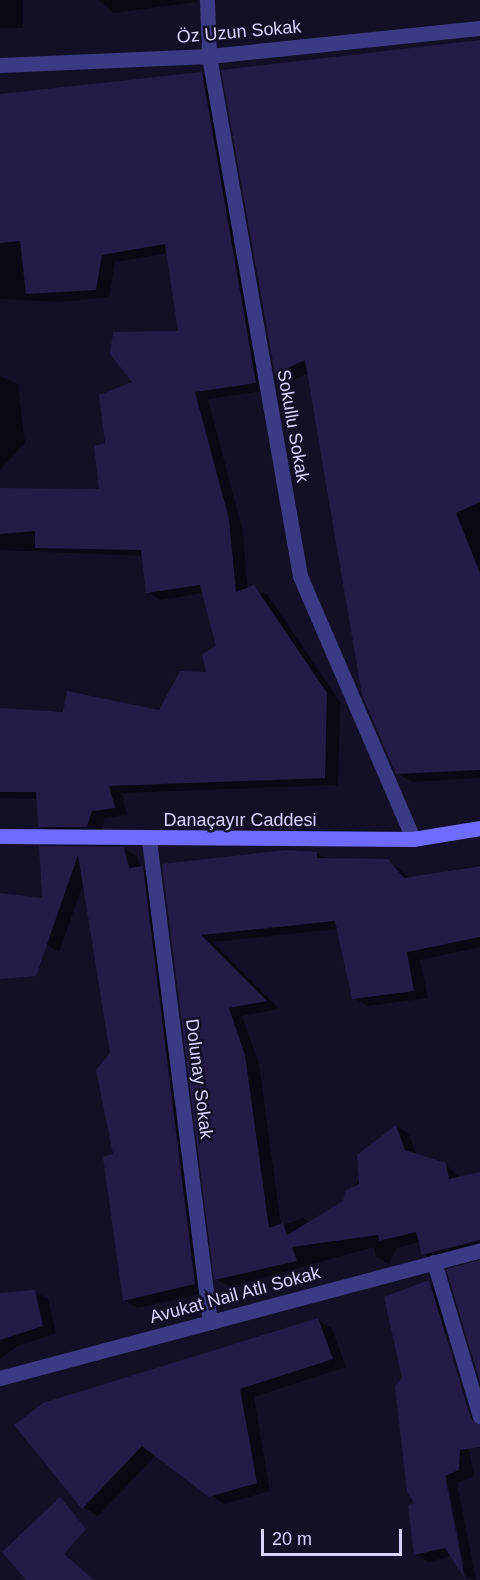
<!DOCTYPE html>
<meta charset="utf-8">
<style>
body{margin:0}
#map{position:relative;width:480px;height:1580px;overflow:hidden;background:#130f26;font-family:Arial,sans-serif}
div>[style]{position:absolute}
.shadow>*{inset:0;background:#0007;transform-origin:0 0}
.building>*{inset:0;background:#241b47}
.street>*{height:15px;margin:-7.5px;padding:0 7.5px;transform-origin:7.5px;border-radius:7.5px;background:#3d3a85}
.secondary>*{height:15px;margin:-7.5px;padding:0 7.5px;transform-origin:7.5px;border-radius:7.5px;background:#6f6bff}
span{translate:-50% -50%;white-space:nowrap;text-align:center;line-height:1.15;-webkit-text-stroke:5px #130f26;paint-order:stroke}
.street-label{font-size:18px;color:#d9d4ff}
.scale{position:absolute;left:261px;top:1529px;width:141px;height:27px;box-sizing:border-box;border:3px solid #d9d4ff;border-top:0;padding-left:8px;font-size:18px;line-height:21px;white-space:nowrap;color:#d9d4ff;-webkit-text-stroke:4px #130f26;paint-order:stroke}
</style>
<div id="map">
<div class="shadow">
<i style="left:0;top:0;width:23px;height:28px"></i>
<i style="clip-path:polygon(99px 0,197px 0,197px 2px,113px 13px)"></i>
<i style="clip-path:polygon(480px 42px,480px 778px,412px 782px,397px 773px,309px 373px,290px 381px,276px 373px)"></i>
<i style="clip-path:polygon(202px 74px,215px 82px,269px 390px,208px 399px,242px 528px,248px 589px,267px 594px,340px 702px,338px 785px,122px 793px,127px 815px,105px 818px,101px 834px,53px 833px,40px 826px,38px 799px,0 798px,0 711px,159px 712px,208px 674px,218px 647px,204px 593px,161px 600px,148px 592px,143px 556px,0 550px,0 490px,101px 491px,107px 444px,134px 382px,180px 333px,168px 253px,115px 262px,109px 297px,62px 302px,0 299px,0 95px)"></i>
<i style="clip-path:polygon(0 376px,18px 384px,25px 443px,0 470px)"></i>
<i style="clip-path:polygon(41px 848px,123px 848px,137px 856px,140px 868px,156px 876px,208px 1292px,138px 1308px,125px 1301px,112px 1053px,84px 882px,59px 952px,46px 945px)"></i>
<i style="clip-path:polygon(316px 853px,327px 859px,388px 860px,410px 878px,480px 865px,480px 947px,420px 960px,428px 998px,368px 1006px,354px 998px,338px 929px,213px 942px,279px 1009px,242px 1016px,259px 1064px,281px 1226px,303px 1218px,310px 1222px,344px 1202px,396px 1126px,409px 1134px,417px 1156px,445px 1164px,461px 1178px,480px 1174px,480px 1252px,438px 1262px,424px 1254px,420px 1242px,397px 1248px,389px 1264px,376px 1257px,374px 1247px,230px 1287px,216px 1279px,164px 865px)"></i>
<i style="clip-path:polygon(evenodd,430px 1284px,442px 1292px,452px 1325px,444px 1321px,474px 1476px,457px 1483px,476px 1580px,466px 1577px,452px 1556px,428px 1562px,416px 1555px,417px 1503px,404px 1378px,430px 1284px,442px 1469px,445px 1469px,464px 1566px,461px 1562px,442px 1469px)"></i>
<i style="clip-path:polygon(35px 1292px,48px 1299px,56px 1333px,18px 1346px,0 1359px,0 1296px)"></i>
<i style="clip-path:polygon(317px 1320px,332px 1328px,346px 1367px,254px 1397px,270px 1491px,224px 1504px,156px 1455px,98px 1516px,83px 1507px,52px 1468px)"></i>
</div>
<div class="building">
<i style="clip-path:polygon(480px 40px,480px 502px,456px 513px,480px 573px,480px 770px,396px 774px,362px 695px,305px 360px,275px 374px,221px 70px)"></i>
<i style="clip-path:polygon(202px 72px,256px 383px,195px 392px,229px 519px,236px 592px,254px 585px,327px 693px,325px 778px,109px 786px,115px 808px,92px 811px,87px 827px,38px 827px,36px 792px,0 792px,0 708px,63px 712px,67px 691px,159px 710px,180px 671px,206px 672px,202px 654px,216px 646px,200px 585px,146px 593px,141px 550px,35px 548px,35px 531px,0 534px,0 488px,99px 489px,94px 446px,105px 443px,99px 395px,132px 382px,110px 354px,113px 332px,178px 331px,165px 244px,102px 255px,96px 290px,26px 294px,20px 241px,0 243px,0 94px)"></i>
<i style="clip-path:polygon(39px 846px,124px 847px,129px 868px,143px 866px,195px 1284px,123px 1301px,103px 1157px,113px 1154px,96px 1070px,110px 1053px,78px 855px,36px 976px,0 979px,0 893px,42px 898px)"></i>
<i style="clip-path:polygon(286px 850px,317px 852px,317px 858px,388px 859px,404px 878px,480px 866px,480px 937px,407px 952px,414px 991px,352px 999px,335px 921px,201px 935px,267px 1001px,229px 1008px,245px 1055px,269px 1228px,283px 1223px,287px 1235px,343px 1201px,345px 1191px,359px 1184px,357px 1155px,396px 1125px,405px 1150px,446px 1163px,449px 1179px,480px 1172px,480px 1240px,422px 1255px,416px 1232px,379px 1241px,378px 1235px,292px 1247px,297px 1261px,214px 1280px,162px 864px)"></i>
<i style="clip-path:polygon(480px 1260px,480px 1382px,446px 1269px)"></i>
<i style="clip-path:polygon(429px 1280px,471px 1419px,480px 1425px,480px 1447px,460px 1450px,459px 1470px,445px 1476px,465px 1579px,445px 1548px,414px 1555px,408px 1505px,414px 1503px,407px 1492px,395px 1386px,402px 1378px,384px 1297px)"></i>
<i style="clip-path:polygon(35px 1290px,43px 1326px,0 1340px,0 1293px)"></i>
<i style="clip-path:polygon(318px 1318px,333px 1359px,240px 1389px,257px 1483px,209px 1497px,142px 1446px,82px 1509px,14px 1425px,43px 1403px)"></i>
<i style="clip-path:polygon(60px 1497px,86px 1529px,64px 1554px,94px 1580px,26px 1580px,2px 1552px)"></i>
</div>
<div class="street">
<i style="left:207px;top:0;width:56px;rotate:88deg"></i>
<i style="left:209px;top:56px;width:528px;rotate:80.07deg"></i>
<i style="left:300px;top:576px;width:286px;rotate:66.7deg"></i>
<i style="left:0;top:65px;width:209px;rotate:-2.5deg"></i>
<i style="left:209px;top:56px;width:272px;rotate:-5.9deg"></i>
<i style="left:149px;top:840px;width:486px;rotate:82.8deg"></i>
<i style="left:434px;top:1262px;width:161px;rotate:73.4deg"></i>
<i style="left:0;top:1378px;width:497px;rotate:-14.9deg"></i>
</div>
<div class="secondary">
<i style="left:0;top:836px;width:413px;rotate:0.4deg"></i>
<i style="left:413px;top:839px;width:68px;rotate:-9.3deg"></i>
</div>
<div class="street-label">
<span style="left:239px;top:32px;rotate:-5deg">Öz Uzun Sokak</span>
<span style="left:293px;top:426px;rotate:80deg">Sokullu Sokak</span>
<span style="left:240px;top:820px">Danaçayır Caddesi</span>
<span style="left:199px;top:1079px;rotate:83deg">Dolunay Sokak</span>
<span style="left:235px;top:1295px;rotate:-15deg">Avukat Nail Atlı Sokak</span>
</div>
<div class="scale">20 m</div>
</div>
